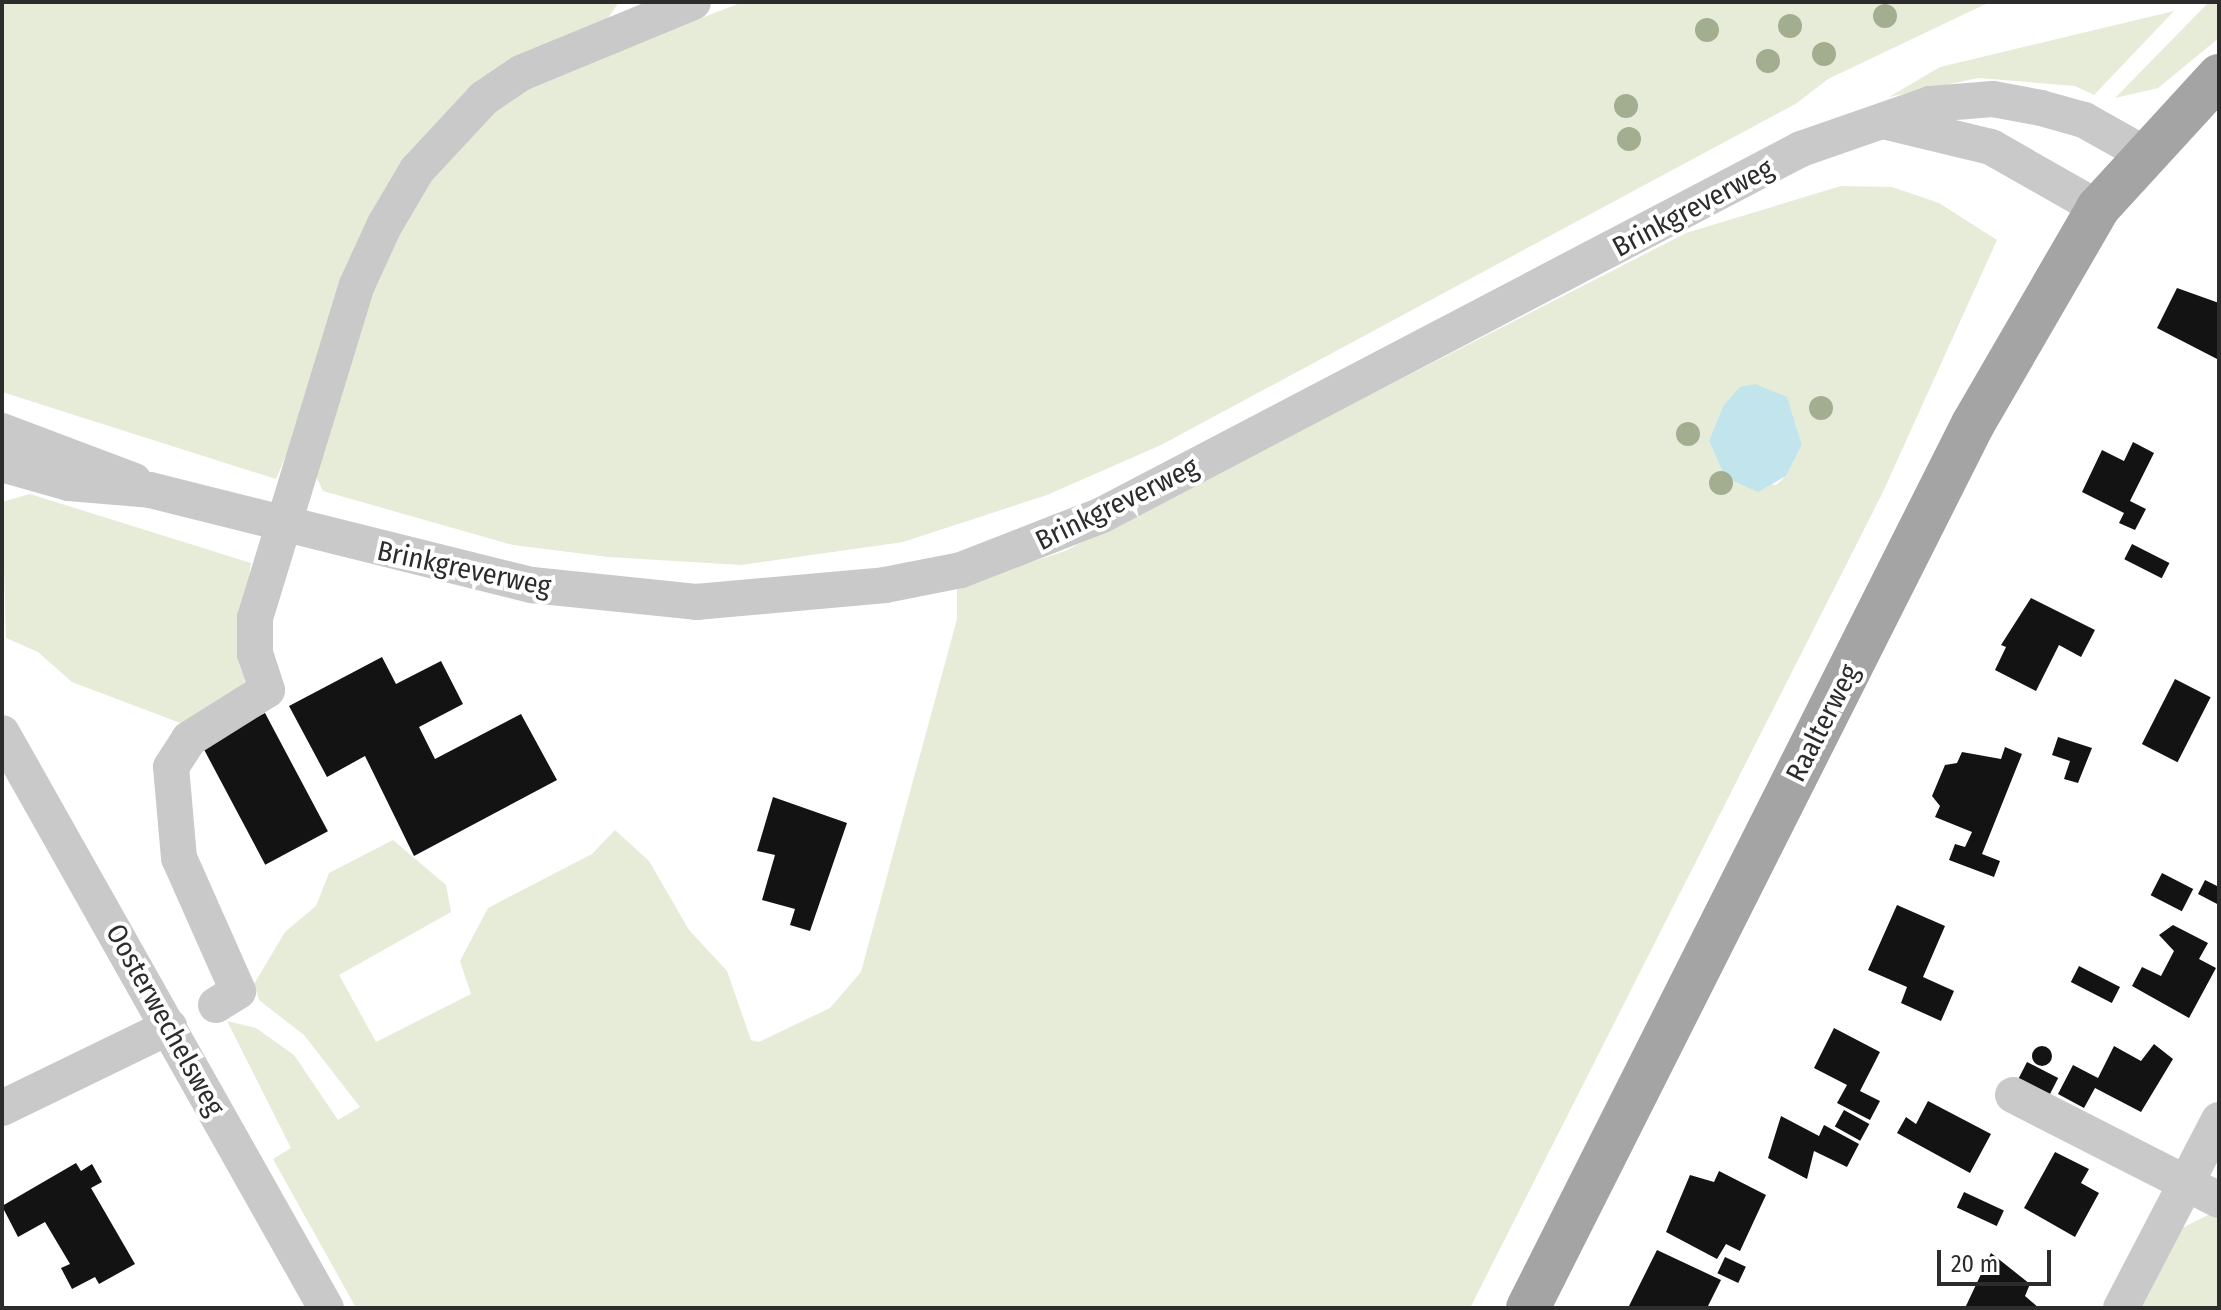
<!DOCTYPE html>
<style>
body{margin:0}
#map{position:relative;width:2221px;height:1310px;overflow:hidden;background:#fff;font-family:"Fira Sans Condensed",sans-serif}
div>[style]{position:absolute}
.green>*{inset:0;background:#e6ecd8}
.water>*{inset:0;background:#c2e4ed}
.building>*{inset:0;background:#131313;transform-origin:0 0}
.round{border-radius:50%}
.minor>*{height:36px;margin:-18px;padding:0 18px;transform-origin:18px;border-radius:18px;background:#c9c9c9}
.major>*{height:44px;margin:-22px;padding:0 22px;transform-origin:22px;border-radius:22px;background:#a4a4a4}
.trees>*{width:24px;height:24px;margin:-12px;border-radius:50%;background:#a3ae91}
span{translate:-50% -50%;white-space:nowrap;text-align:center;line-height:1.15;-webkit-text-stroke:8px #fff;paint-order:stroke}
.street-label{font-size:28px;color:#2c2c2c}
.frame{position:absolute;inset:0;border:4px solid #2c2c2c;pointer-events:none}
.scale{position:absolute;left:1937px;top:1250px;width:114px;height:36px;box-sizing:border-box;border:4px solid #2c2c2c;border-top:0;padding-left:10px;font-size:24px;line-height:28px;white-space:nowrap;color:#2c2c2c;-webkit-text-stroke:6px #fff;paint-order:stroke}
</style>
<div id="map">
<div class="green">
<i style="clip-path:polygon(2px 2px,619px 2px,609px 17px,510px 70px,415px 152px,276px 479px,2px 392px)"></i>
<i style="clip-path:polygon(743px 2px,1990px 2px,1828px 79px,1797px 103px,1161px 445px,1047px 495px,903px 542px,741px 565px,608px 557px,513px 545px,323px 491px,311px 466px,355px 326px,432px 167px,519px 88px)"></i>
<i style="clip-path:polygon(2209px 2px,2219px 2px,2219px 38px,2158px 88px,2115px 98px)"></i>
<i style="clip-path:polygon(2174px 11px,2094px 95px,2075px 86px,1978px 78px,1889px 97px,1940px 67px)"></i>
<i style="clip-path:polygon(evenodd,1841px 186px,1892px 187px,1939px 203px,1997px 240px,1882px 494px,1470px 1308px,356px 1308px,273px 1159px,291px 1148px,227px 1021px,256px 1028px,294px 1055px,338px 1120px,360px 1107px,304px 1035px,259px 1000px,254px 984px,285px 932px,316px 906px,329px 873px,393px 840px,446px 885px,451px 912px,339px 975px,376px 1042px,471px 994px,460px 961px,488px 908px,592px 854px,615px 830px,649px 861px,689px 930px,727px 971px,751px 1040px,759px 1042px,830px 1008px,861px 972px,957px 619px,957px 586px,1065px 551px,1686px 233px,1841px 186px,1787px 398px,1802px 445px,1786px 476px,1776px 485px,1725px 477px,1709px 441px,1723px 406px,1787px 398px)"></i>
<i style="clip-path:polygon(30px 494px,251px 563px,239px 648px,247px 697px,183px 724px,72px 682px,38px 652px,6px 638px,2px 502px)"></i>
<i style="clip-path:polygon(2212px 1213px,2219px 1217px,2219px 1308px,2136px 1308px,2176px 1231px)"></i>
</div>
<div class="water">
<i style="clip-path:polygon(1755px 384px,1787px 397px,1802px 445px,1786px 476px,1758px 492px,1725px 477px,1709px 441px,1723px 406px,1740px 387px)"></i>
</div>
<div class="building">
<i style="clip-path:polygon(2177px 288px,2219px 303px,2219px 360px,2157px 328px)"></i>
<i style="clip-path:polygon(2133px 442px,2154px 453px,2130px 501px,2146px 509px,2135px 530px,2119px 523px,2124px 513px,2082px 492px,2102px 450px,2124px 461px)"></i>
<i style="left:2132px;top:544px;width:42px;height:17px;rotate:27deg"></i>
<i style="clip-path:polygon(2031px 598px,2095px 630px,2081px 657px,2059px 645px,2036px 691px,1995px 670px,2006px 647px,2001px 645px)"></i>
<i style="clip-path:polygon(382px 657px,396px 684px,441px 661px,463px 704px,419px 727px,435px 759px,521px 714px,557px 780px,414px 856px,365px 756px,327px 777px,289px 706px)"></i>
<i style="left:2175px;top:679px;width:40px;height:73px;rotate:27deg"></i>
<i style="left:265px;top:713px;width:134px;height:71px;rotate:62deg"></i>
<i style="clip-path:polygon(2058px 737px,2092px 748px,2078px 783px,2064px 779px,2070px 761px,2052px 755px)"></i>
<i style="clip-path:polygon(2005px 747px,2022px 754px,1982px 854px,2000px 861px,1994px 877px,1949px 860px,1955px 844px,1965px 847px,1972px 832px,1935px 817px,1940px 806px,1932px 796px,1945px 765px,1957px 763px,1962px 752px,2001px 759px)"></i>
<i style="clip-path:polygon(773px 797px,847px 823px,810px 931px,790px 925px,795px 909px,762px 900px,775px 855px,757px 851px)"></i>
<i style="left:2162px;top:873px;width:35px;height:25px;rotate:27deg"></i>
<i style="clip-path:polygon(2205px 880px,2219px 887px,2219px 905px,2198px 894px)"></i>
<i style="clip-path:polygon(1897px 905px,1945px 926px,1923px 977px,1954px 991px,1941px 1021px,1901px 1003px,1907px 987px,1868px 970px)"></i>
<i style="clip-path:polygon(2173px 925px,2208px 943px,2199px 959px,2216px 968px,2189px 1018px,2132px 986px,2142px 967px,2161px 976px,2174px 951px,2159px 935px)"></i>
<i style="left:2079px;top:966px;width:46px;height:18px;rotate:27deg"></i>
<i style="clip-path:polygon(1834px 1028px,1880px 1052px,1860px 1091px,1880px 1101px,1870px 1120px,1837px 1103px,1847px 1085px,1814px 1068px)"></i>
<i style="clip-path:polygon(2154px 1044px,2173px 1059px,2141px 1112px,2095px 1088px,2084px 1108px,2058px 1094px,2073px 1065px,2098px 1078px,2114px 1046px,2141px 1061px)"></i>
<i class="round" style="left:2032px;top:1046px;width:20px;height:20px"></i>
<i style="left:2027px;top:1062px;width:35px;height:22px;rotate:27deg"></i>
<i style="clip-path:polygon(1928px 1101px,1991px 1134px,1970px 1173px,1897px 1133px,1906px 1117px,1916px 1124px)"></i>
<i style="left:1844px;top:1110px;width:29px;height:19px;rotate:29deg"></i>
<i style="clip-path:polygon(1781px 1116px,1819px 1136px,1824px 1125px,1859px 1144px,1847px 1167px,1814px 1151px,1807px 1179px,1768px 1158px)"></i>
<i style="clip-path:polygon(2055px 1152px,2089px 1169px,2081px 1183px,2099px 1193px,2075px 1237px,2024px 1208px)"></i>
<i style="clip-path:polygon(76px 1163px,81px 1171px,92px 1164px,102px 1182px,91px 1188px,135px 1264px,99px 1284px,95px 1277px,72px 1289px,61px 1268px,70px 1264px,45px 1222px,18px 1237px,2px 1206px)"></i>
<i style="clip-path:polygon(1719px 1171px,1766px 1195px,1740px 1251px,1726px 1244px,1717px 1259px,1666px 1232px,1690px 1175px,1714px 1182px)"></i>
<i style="left:1964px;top:1192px;width:44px;height:17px;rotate:25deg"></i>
<i style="clip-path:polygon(1657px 1250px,1721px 1280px,1707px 1308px,1628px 1308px)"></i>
<i style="clip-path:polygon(1991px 1253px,2030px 1284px,2025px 1296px,2039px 1308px,1965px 1308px)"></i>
<i style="left:1725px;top:1257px;width:23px;height:18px;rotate:25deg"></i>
</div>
<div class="minor">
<i style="left:1883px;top:121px;width:111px;rotate:13.5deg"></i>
<i style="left:1991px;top:147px;width:123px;rotate:29.7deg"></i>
<i style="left:2px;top:431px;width:141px;rotate:20.7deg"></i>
<i style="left:2px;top:464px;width:70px;rotate:15.8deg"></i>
<i style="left:69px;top:483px;width:81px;rotate:4.9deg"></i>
<i style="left:150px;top:490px;width:394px;rotate:14deg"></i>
<i style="left:532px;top:585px;width:165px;rotate:5.9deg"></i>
<i style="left:696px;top:602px;width:190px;rotate:-5.1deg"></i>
<i style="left:885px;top:585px;width:77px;rotate:-11.2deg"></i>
<i style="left:961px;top:570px;width:151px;rotate:-21.3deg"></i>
<i style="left:1102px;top:515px;width:789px;rotate:-27.64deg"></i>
<i style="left:1801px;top:149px;width:137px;rotate:-19.2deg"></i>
<i style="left:1930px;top:104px;width:63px;rotate:-4.5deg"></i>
<i style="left:1993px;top:99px;width:49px;rotate:10.6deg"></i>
<i style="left:2041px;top:108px;width:45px;rotate:15.6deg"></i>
<i style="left:2084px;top:120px;width:68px;rotate:29.2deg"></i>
<i style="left:2px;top:733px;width:660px;rotate:60.6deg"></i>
<i style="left:216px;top:1005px;width:26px;rotate:-32deg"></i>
<i style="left:238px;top:991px;width:145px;rotate:-113.9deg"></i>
<i style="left:179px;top:858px;width:91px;rotate:-95deg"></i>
<i style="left:171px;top:767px;width:33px;rotate:-57deg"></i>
<i style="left:189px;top:739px;width:92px;rotate:-32.1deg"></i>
<i style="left:267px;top:690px;width:38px;rotate:-108deg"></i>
<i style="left:255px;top:654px;width:36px;rotate:-90deg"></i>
<i style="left:255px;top:618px;width:348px;rotate:-73deg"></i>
<i style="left:357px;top:285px;width:65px;rotate:-65.4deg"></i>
<i style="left:384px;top:226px;width:65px;rotate:-59.5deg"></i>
<i style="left:417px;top:170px;width:98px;rotate:-47.1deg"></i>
<i style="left:484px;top:98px;width:45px;rotate:-34deg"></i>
<i style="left:521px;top:73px;width:186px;rotate:-22.4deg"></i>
<i style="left:2013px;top:1095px;width:231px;rotate:27deg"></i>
<i style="left:2px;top:1108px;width:186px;rotate:-25.9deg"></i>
<i style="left:2121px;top:1308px;width:212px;rotate:-62.5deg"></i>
</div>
<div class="major">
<i style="left:1528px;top:1308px;width:990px;rotate:-63.28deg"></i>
<i style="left:1973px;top:424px;width:250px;rotate:-59.9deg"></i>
<i style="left:2098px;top:208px;width:179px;rotate:-47.5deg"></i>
</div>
<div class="trees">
<i style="left:1885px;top:16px"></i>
<i style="left:1790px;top:26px"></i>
<i style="left:1707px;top:30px"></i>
<i style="left:1824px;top:54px"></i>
<i style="left:1768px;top:61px"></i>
<i style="left:1626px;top:106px"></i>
<i style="left:1629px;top:139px"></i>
<i style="left:1821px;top:408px"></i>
<i style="left:1688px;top:434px"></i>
<i style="left:1721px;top:483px"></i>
</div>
<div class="street-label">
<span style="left:1693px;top:208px;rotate:-28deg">Brinkgreverweg</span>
<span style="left:1117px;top:504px;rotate:-26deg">Brinkgreverweg</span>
<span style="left:464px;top:569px;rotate:12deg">Brinkgreverweg</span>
<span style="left:1823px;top:723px;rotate:-63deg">Raalterweg</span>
<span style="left:165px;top:1020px;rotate:61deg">Oosterwechelsweg</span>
</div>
<div class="frame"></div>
<div class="scale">20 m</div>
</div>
